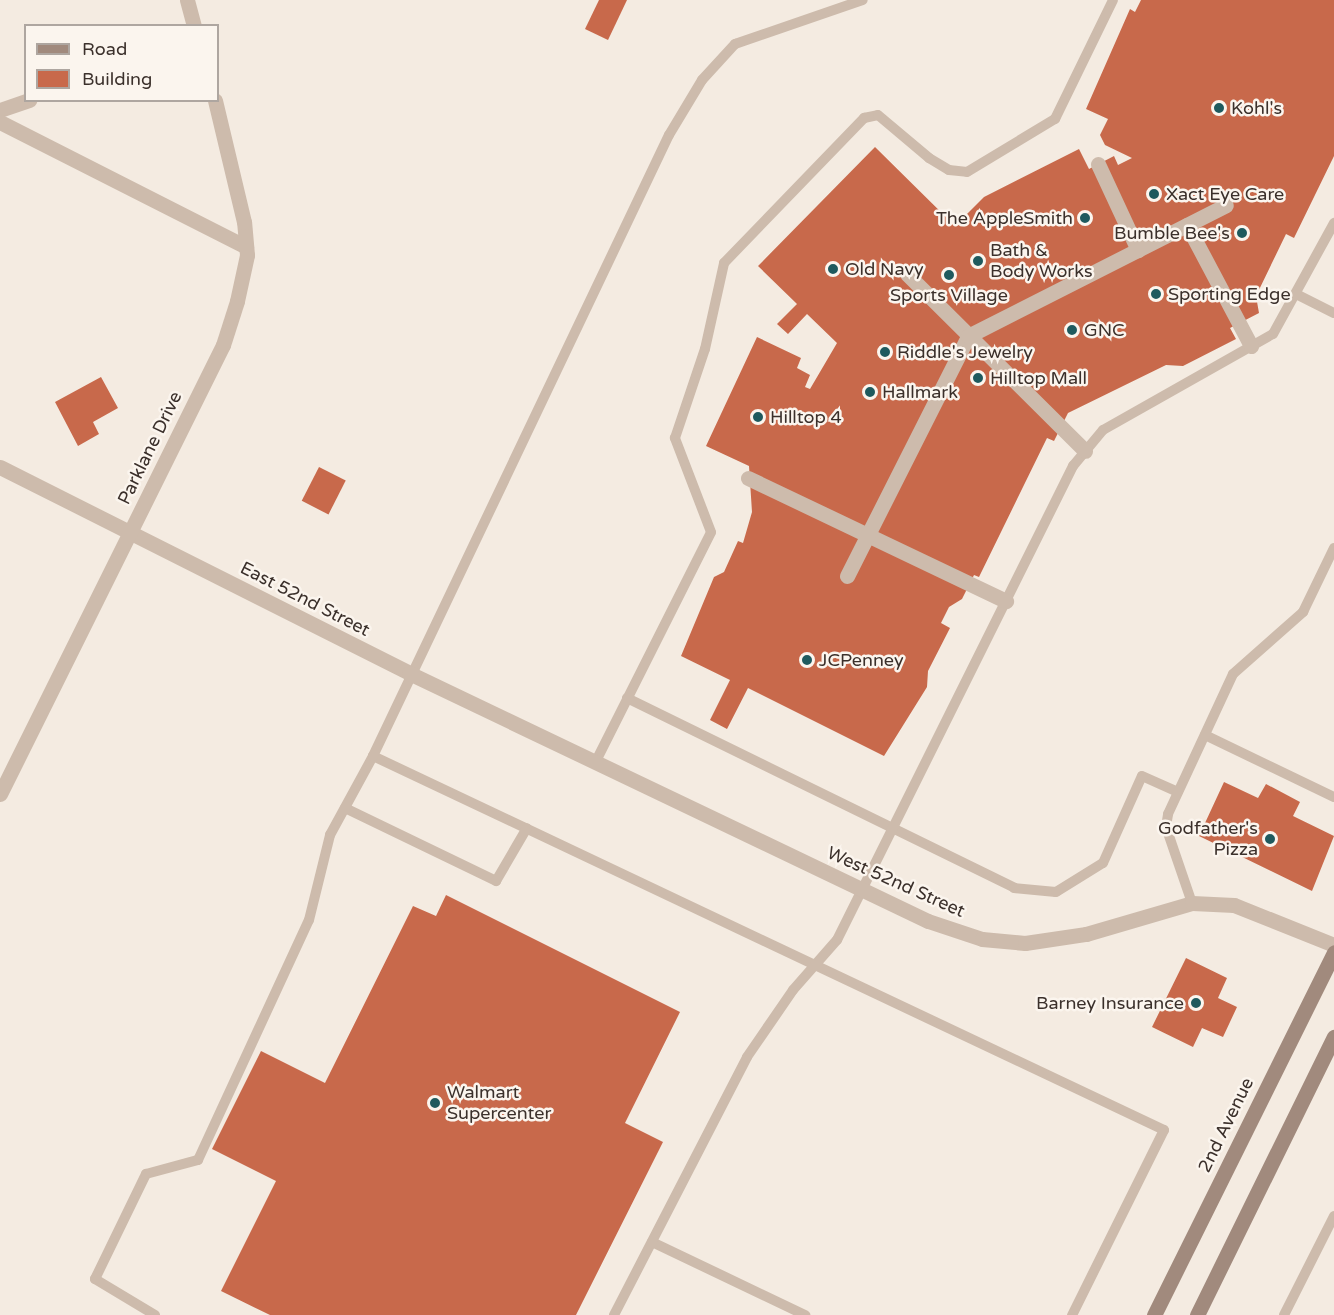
<!DOCTYPE html>
<style>
body{margin:0}
#map{position:relative;width:1334px;height:1315px;overflow:hidden;background:#f4ebe1;font-family:"Varela Round",sans-serif}
div>[style]{position:absolute}
.building>*{inset:0;background:#c8694b;transform-origin:0 0}
.lane>*{height:10px;margin:-5px;padding:0 5px;transform-origin:5px;border-radius:5px;background:#cdbbac}
.street>*{height:15px;margin:-7.5px;padding:0 7.5px;transform-origin:7.5px;border-radius:7.5px;background:#cdbbac}
.secondary>*{height:15px;margin:-7.5px;padding:0 7.5px;transform-origin:7.5px;border-radius:7.5px;background:#a18a7d}
.dots>*{width:16px;height:16px;translate:-50% -50%;box-sizing:border-box;border:3px solid #fbf5ee;border-radius:50%}
span{translate:-50% -50%;white-space:nowrap;text-align:center;line-height:1.15;-webkit-text-stroke:5px #fbf5ee;paint-order:stroke}
.poi-label{font-size:18px;color:#3b302b}
.left{translate:0 -50%;text-align:left}
.right{translate:-100% -50%;text-align:right}
.street-label{font-size:18px;color:#3b302b}
.legend{position:absolute;left:24px;top:24px;width:195px;height:78px;box-sizing:border-box;background:#fbf5ee;border:2px solid #aea6a0;margin:0;padding:8px 10px;list-style:none;font-size:18px;color:#3b302b}
.legend li{display:flex;align-items:center;gap:12px;height:30px}
.legend b{width:30px;border:2px solid #aea6a0}
</style>
<div id="map">
<div class="building">
<i style="clip-path:polygon(599px 0,627px 0,608px 40px,585px 29px)"></i>
<i style="clip-path:polygon(1141px 0,1334px 0,1334px 156px,1294px 238px,1286px 234px,1256px 296px,1259px 313px,1230px 328px,1236px 339px,1183px 366px,1166px 365px,1068px 413px,1054px 441px,1047px 438px,979px 577px,974px 575px,962px 599px,949px 607px,941px 623px,950px 628px,928px 671px,927px 687px,884px 756px,748px 688px,727px 729px,710px 720px,730px 680px,681px 656px,714px 577px,724px 572px,738px 541px,743px 543px,752px 512px,749px 466px,706px 446px,757px 337px,801px 358px,797px 368px,810px 375px,805px 387px,810px 389px,837px 343px,807px 314px,788px 334px,777px 324px,797px 304px,758px 266px,875px 147px,955px 226px,984px 197px,1079px 149px,1089px 169px,1114px 156px,1118px 165px,1132px 158px,1105px 145px,1100px 135px,1108px 119px,1086px 109px,1130px 9px,1135px 12px)"></i>
<i style="clip-path:polygon(101px 377px,118px 408px,93px 422px,99px 434px,78px 446px,55px 402px)"></i>
<i style="left:319px;top:467px;width:30px;height:38px;rotate:27deg"></i>
<i style="clip-path:polygon(1224px 782px,1258px 798px,1266px 784px,1300px 802px,1293px 816px,1334px 836px,1312px 891px,1199px 836px)"></i>
<i style="clip-path:polygon(446px 895px,680px 1012px,625px 1123px,663px 1142px,576px 1315px,270px 1315px,221px 1291px,276px 1181px,212px 1149px,261px 1051px,325px 1083px,413px 906px,436px 916px)"></i>
<i style="clip-path:polygon(1186px 958px,1227px 978px,1218px 998px,1237px 1007px,1223px 1037px,1202px 1028px,1193px 1047px,1152px 1027px)"></i>
</div>
<div class="lane">
<i style="left:1298px;top:295px;width:40px;rotate:26.6deg"></i>
<i style="left:627px;top:698px;width:431px;rotate:26.1deg"></i>
<i style="left:1014px;top:888px;width:42px;rotate:5.4deg"></i>
<i style="left:1056px;top:892px;width:55px;rotate:-31.7deg"></i>
<i style="left:1103px;top:863px;width:95px;rotate:-65.9deg"></i>
<i style="left:1142px;top:776px;width:39px;rotate:24deg"></i>
<i style="left:1205px;top:735px;width:143px;rotate:25.7deg"></i>
<i style="left:373px;top:756px;width:875px;rotate:25.31deg"></i>
<i style="left:1164px;top:1130px;width:207px;rotate:116.4deg"></i>
<i style="left:595px;top:763px;width:258px;rotate:-63.3deg"></i>
<i style="left:711px;top:532px;width:101px;rotate:-111deg"></i>
<i style="left:675px;top:438px;width:94px;rotate:-71.4deg"></i>
<i style="left:705px;top:349px;width:88px;rotate:-77.5deg"></i>
<i style="left:724px;top:263px;width:202px;rotate:-46deg"></i>
<i style="left:864px;top:118px;width:14px;rotate:-12deg"></i>
<i style="left:878px;top:115px;width:67px;rotate:40.1deg"></i>
<i style="left:929px;top:158px;width:23px;rotate:31deg"></i>
<i style="left:949px;top:170px;width:18px;rotate:6deg"></i>
<i style="left:967px;top:172px;width:103px;rotate:-31.1deg"></i>
<i style="left:1055px;top:119px;width:132px;rotate:-64deg"></i>
<i style="left:345px;top:808px;width:168px;rotate:25.8deg"></i>
<i style="left:496px;top:881px;width:61px;rotate:-59.7deg"></i>
<i style="left:1192px;top:903px;width:80px;rotate:-108.9deg"></i>
<i style="left:1166px;top:827px;width:13px;rotate:-81deg"></i>
<i style="left:1168px;top:814px;width:154px;rotate:-65.1deg"></i>
<i style="left:1233px;top:674px;width:94px;rotate:-41.5deg"></i>
<i style="left:1303px;top:612px;width:71px;rotate:-64.2deg"></i>
<i style="left:652px;top:1242px;width:170px;rotate:25.5deg"></i>
<i style="left:155px;top:1315px;width:70px;rotate:-149deg"></i>
<i style="left:95px;top:1279px;width:117px;rotate:-64.1deg"></i>
<i style="left:146px;top:1174px;width:54px;rotate:-15.1deg"></i>
<i style="left:198px;top:1160px;width:264px;rotate:-65.2deg"></i>
<i style="left:309px;top:920px;width:88px;rotate:-76.1deg"></i>
<i style="left:330px;top:835px;width:90px;rotate:-61.4deg"></i>
<i style="left:373px;top:756px;width:688px;rotate:-64.52deg"></i>
<i style="left:669px;top:135px;width:64px;rotate:-59deg"></i>
<i style="left:702px;top:80px;width:49px;rotate:-47.5deg"></i>
<i style="left:735px;top:44px;width:135px;rotate:-19deg"></i>
<i style="left:614px;top:1315px;width:290px;rotate:-62.7deg"></i>
<i style="left:747px;top:1057px;width:81px;rotate:-55.5deg"></i>
<i style="left:793px;top:990px;width:67px;rotate:-48.7deg"></i>
<i style="left:837px;top:940px;width:530px;rotate:-63.53deg"></i>
<i style="left:1073px;top:466px;width:47px;rotate:-50.2deg"></i>
<i style="left:1103px;top:430px;width:195px;rotate:-29.5deg"></i>
<i style="left:1273px;top:334px;width:127px;rotate:-61.2deg"></i>
<i style="left:1284px;top:1315px;width:111px;rotate:-63.2deg"></i>
</div>
<div class="street">
<i style="left:187px;top:0;width:27px;rotate:75deg"></i>
<i style="left:0;top:110px;width:31px;rotate:-19deg"></i>
<i style="left:0;top:122px;width:276px;rotate:26.9deg"></i>
<i style="left:1098px;top:164px;width:95px;rotate:65.1deg"></i>
<i style="left:1187px;top:225px;width:137px;rotate:62.1deg"></i>
<i style="left:907px;top:274px;width:251px;rotate:44.8deg"></i>
<i style="left:0;top:467px;width:458px;rotate:26.7deg"></i>
<i style="left:409px;top:673px;width:575px;rotate:25.54deg"></i>
<i style="left:928px;top:921px;width:57px;rotate:18.4deg"></i>
<i style="left:982px;top:939px;width:43px;rotate:5.3deg"></i>
<i style="left:1025px;top:943px;width:62px;rotate:-8.4deg"></i>
<i style="left:1086px;top:934px;width:110px;rotate:-16.3deg"></i>
<i style="left:1192px;top:903px;width:42px;rotate:2.7deg"></i>
<i style="left:1234px;top:905px;width:108px;rotate:21.8deg"></i>
<i style="left:748px;top:478px;width:286px;rotate:25.5deg"></i>
<i style="left:847px;top:576px;width:269px;rotate:-63.2deg"></i>
<i style="left:968px;top:336px;width:289px;rotate:-26.9deg"></i>
<i style="left:0;top:794px;width:501px;rotate:-63.59deg"></i>
<i style="left:223px;top:345px;width:46px;rotate:-72.3deg"></i>
<i style="left:237px;top:301px;width:47px;rotate:-77.7deg"></i>
<i style="left:247px;top:255px;width:33px;rotate:-95deg"></i>
<i style="left:244px;top:222px;width:125px;rotate:-103.4deg"></i>
</div>
<div class="secondary">
<i style="left:1154px;top:1315px;width:405px;rotate:-63.6deg"></i>
<i style="left:1197px;top:1315px;width:310px;rotate:-63.8deg"></i>
</div>
<div class="dots">
<i style="left:1219px;top:108px;background:#1f5a5e"></i>
<i style="left:1154px;top:194px;background:#1f5a5e"></i>
<i style="left:1085px;top:218px;background:#1f5a5e"></i>
<i style="left:1242px;top:233px;background:#1f5a5e"></i>
<i style="left:978px;top:261px;background:#1f5a5e"></i>
<i style="left:833px;top:269px;background:#1f5a5e"></i>
<i style="left:949px;top:275px;background:#1f5a5e"></i>
<i style="left:1156px;top:294px;background:#1f5a5e"></i>
<i style="left:1072px;top:330px;background:#1f5a5e"></i>
<i style="left:885px;top:352px;background:#1f5a5e"></i>
<i style="left:978px;top:378px;background:#1f5a5e"></i>
<i style="left:870px;top:392px;background:#1f5a5e"></i>
<i style="left:758px;top:417px;background:#1f5a5e"></i>
<i style="left:807px;top:660px;background:#1f5a5e"></i>
<i style="left:1270px;top:839px;background:#1f5a5e"></i>
<i style="left:1196px;top:1003px;background:#1f5a5e"></i>
<i style="left:435px;top:1103px;background:#1f5a5e"></i>
</div>
<div class="poi-label">
<span class="left" style="left:1231px;top:108px">Kohl's</span>
<span class="left" style="left:1166px;top:194px">Xact Eye Care</span>
<span class="right" style="left:1073px;top:218px">The AppleSmith</span>
<span class="right" style="left:1230px;top:233px">Bumble Bee's</span>
<span class="left" style="left:990px;top:261px">Bath &amp;<br>Body Works</span>
<span class="left" style="left:845px;top:269px">Old Navy</span>
<span class="left" style="left:1168px;top:294px">Sporting Edge</span>
<span style="left:949px;top:295px">Sports Village</span>
<span class="left" style="left:1084px;top:330px">GNC</span>
<span class="left" style="left:897px;top:352px">Riddle's Jewelry</span>
<span class="left" style="left:990px;top:378px">Hilltop Mall</span>
<span class="left" style="left:882px;top:392px">Hallmark</span>
<span class="left" style="left:770px;top:417px">Hilltop 4</span>
<span class="left" style="left:819px;top:660px">JCPenney</span>
<span class="right" style="left:1258px;top:839px">Godfather's<br>Pizza</span>
<span class="right" style="left:1184px;top:1003px">Barney Insurance</span>
<span class="left" style="left:447px;top:1103px">Walmart<br>Supercenter</span>
</div>
<div class="street-label">
<span style="left:150px;top:448px;rotate:-64deg">Parklane Drive</span>
<span style="left:305px;top:599px;rotate:27deg">East 52nd Street</span>
<span style="left:896px;top:882px;rotate:24deg">West 52nd Street</span>
<span style="left:1226px;top:1125px;rotate:-64deg">2nd Avenue</span>
</div>
<ul class="legend">
<li><b style="height:8px;background:#a18a7d"></b>Road</li>
<li><b style="height:16px;background:#c8694b"></b>Building</li>
</ul>
</div>
